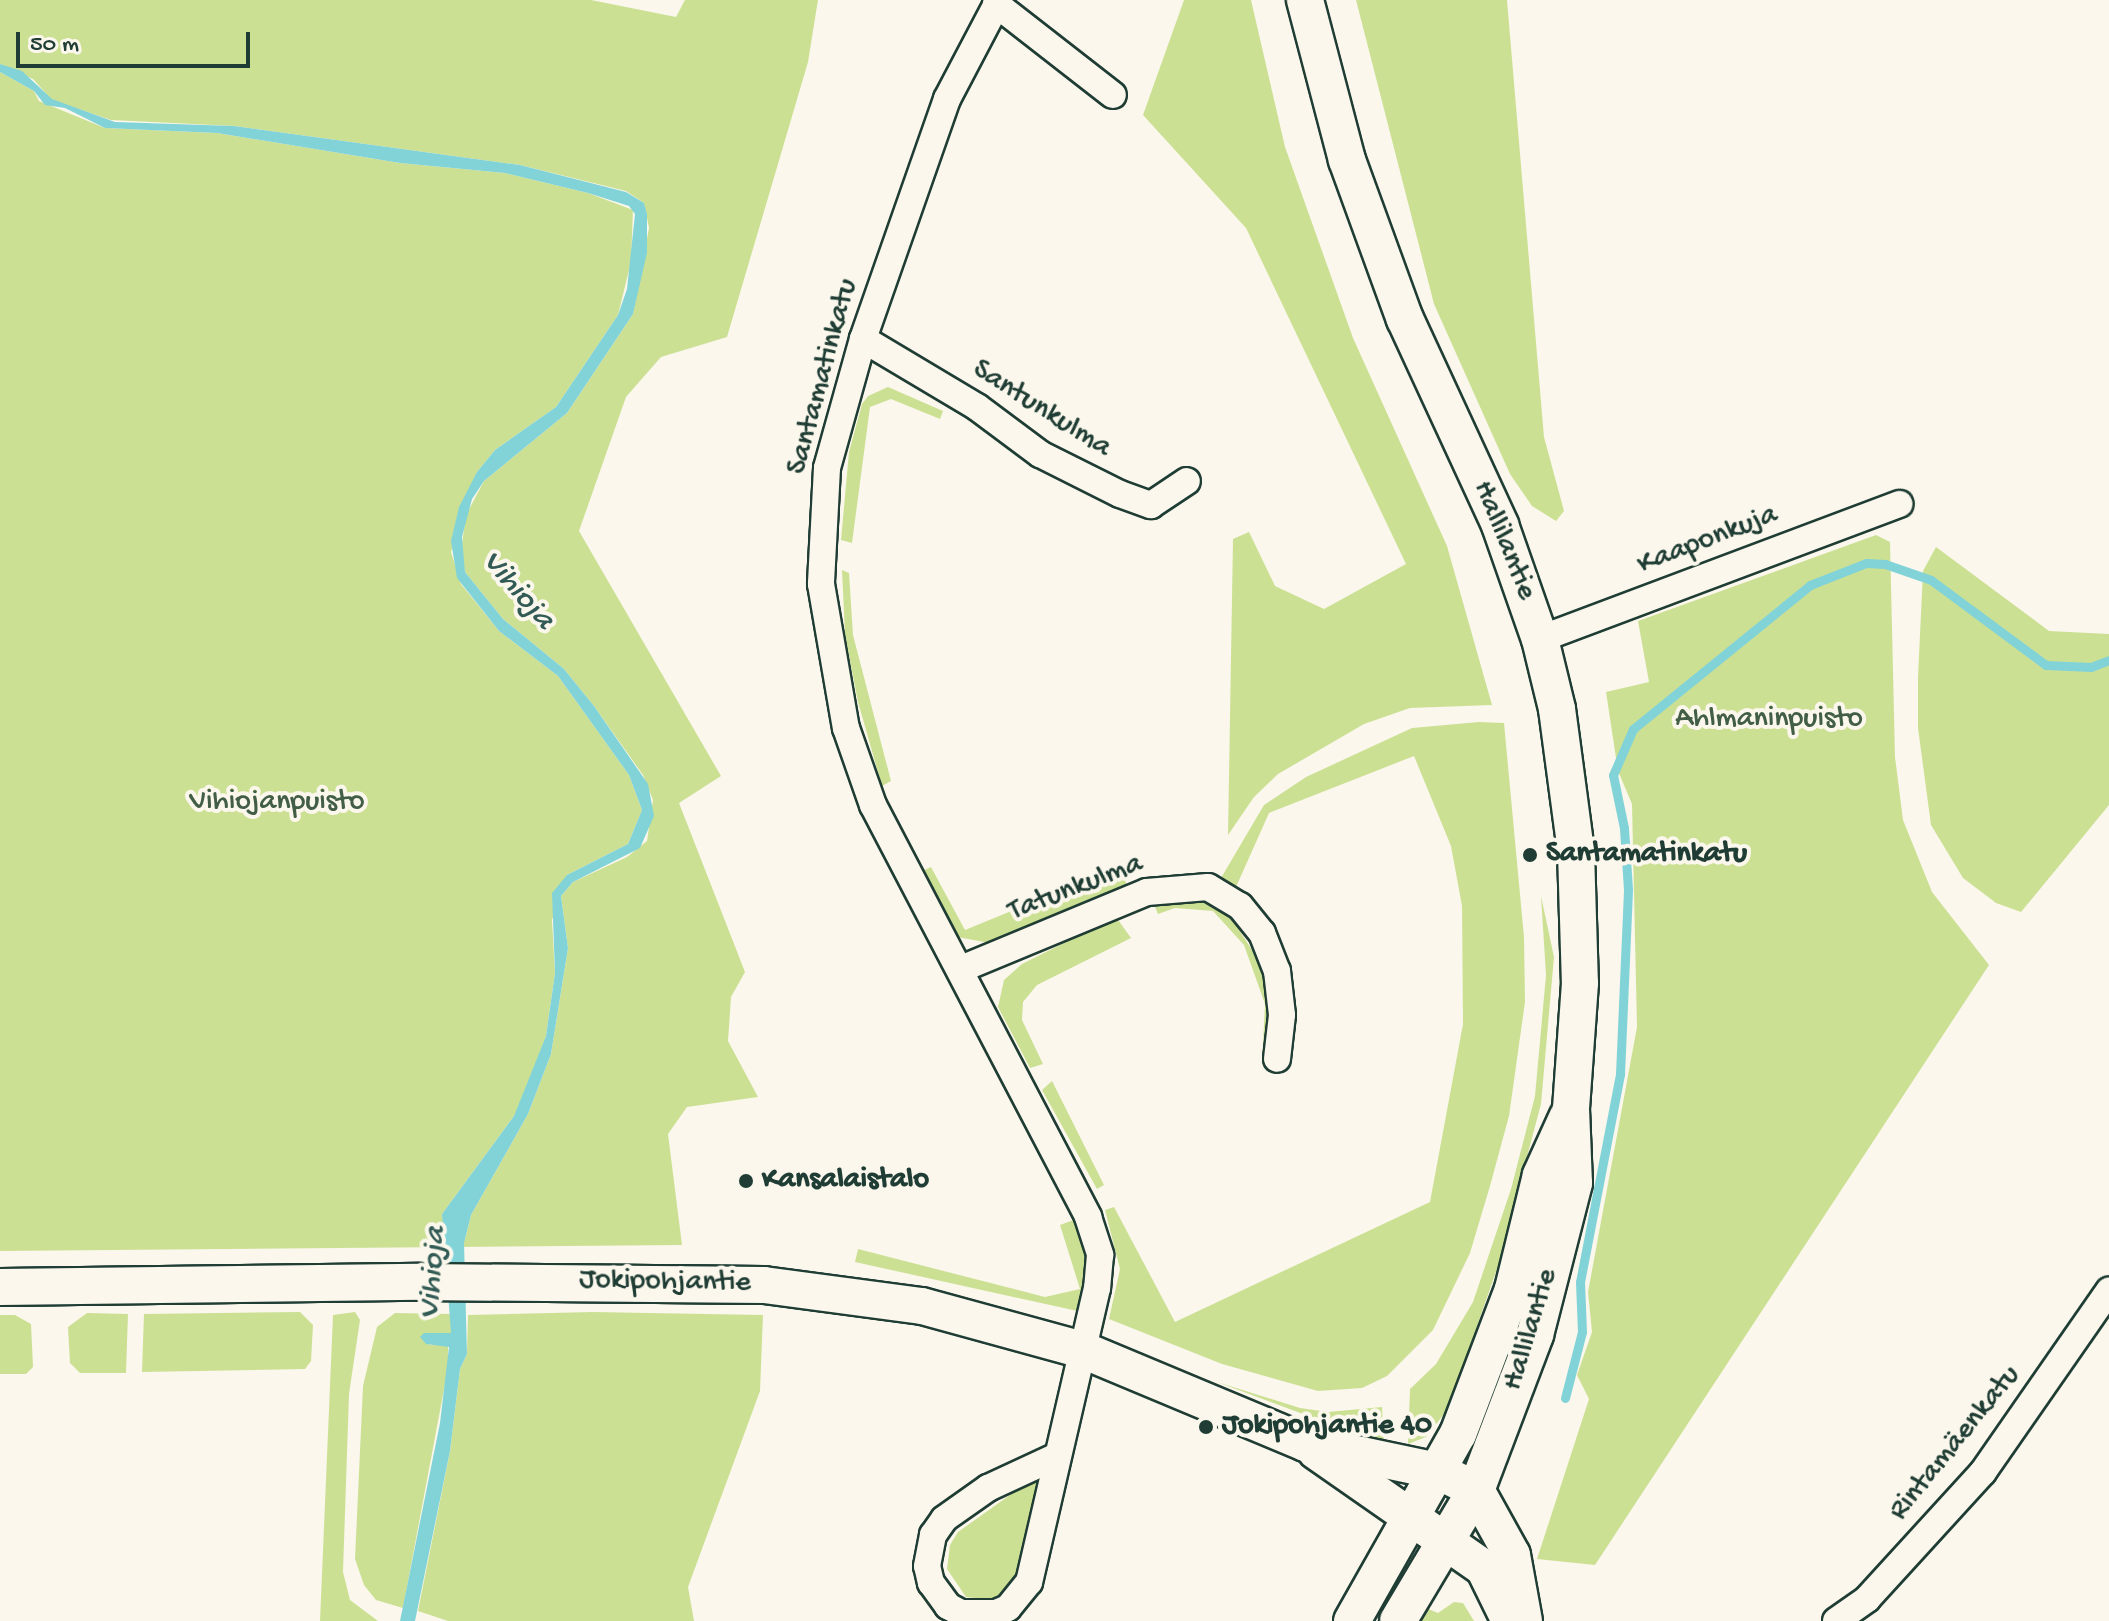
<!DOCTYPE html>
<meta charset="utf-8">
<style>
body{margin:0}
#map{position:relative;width:2109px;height:1621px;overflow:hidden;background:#fbf7ec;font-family:"Gochi Hand",sans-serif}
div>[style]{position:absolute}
.green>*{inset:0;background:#cce094}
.water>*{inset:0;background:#82d3d8}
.stream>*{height:9px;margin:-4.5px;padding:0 4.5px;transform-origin:4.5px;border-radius:4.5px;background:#82d3d8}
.roads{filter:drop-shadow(2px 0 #1f3d34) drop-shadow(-2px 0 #1f3d34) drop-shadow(0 2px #1f3d34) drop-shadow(0 -2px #1f3d34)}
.street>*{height:26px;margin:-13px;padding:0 13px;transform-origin:13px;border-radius:13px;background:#fbf7ec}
.secondary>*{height:36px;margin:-18px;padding:0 18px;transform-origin:18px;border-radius:18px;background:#fbf7ec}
.dots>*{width:22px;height:22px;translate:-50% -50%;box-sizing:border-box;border:4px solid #fbf7ec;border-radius:50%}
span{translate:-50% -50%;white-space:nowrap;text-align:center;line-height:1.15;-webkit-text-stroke:8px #fbf7ec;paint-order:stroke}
.street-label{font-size:30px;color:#1f3d34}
.park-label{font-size:30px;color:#425e47}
.poi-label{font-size:30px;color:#1f3d34;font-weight:700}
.left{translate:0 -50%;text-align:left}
.water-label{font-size:32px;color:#335b55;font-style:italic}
.scale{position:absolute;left:16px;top:32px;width:234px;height:36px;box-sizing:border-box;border:4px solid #1f3d34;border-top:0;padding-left:10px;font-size:24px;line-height:28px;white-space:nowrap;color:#1f3d34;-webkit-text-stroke:6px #fbf7ec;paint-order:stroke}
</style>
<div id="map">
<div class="green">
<i style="clip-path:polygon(0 0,591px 0,676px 17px,685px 0,818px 0,808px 62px,727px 337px,661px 357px,626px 397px,579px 531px,721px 776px,679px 803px,745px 972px,731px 997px,728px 1041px,758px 1097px,687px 1107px,668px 1134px,682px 1245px,0 1251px,0 72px,34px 91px,39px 101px,105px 128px,217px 133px,400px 163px,505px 173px,588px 193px,633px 210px,631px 262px,618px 315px,556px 407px,495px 450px,477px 472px,451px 552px,461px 584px,499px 631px,558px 676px,629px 775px,642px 810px,628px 844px,567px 875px,552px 920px,555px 973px,546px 1036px,528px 1088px,514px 1116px,442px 1214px,465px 1239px,471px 1215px,528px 1114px,551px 1054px,568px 948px,561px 896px,573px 882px,627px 857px,647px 841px,653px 800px,643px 775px,594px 706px,564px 669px,503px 619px,465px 572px,461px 551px,466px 515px,484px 481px,567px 413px,633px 314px,649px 228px,644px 203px,626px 191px,520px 165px,234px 126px,111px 120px,52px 100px,33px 79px,0 64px)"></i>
<i style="clip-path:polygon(1184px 0,1251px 0,1285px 147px,1353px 338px,1447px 546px,1492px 705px,1410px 708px,1364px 724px,1278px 774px,1254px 797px,1228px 835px,1233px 539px,1249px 532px,1275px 586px,1324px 609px,1406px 564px,1246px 228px,1143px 115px)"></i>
<i style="clip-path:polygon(1356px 0,1507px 0,1544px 437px,1564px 511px,1556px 521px,1532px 506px,1510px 474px,1434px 304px)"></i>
<i style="clip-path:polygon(888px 387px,943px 411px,940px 419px,891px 399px,870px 407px,852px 543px,841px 540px,849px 452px,862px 404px,868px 396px)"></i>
<i style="clip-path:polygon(1876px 535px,1890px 542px,1895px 757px,1903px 820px,1932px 892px,1989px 965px,1595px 1565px,1537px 1559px,1589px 1399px,1577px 1375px,1592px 1332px,1588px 1292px,1637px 1027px,1632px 804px,1618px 771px,1606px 692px,1649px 682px,1638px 621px)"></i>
<i style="clip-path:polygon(1936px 547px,2049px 631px,2109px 634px,2109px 805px,2021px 912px,1996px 903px,1963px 878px,1931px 825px,1918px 728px,1918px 677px,1923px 571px)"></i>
<i style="clip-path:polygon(842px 570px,849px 573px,853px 635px,891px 781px,882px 786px,858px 702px,845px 634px)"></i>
<i style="clip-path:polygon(1479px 722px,1504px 723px,1524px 937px,1525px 1002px,1509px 1116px,1490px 1186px,1470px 1253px,1433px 1330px,1387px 1376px,1362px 1388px,1318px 1391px,1222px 1364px,1109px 1319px,1120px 1269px,1105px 1210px,1114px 1207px,1175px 1322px,1430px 1202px,1463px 1024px,1462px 906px,1451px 846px,1414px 756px,1269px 813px,1236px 887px,1221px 878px,1264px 805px,1306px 777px,1412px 728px)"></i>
<i style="clip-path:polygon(1121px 866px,1127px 886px,990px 943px,957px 937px,922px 871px,931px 867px,965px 930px)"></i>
<i style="clip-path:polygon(1541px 896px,1554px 957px,1541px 1104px,1498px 1266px,1448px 1409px,1426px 1437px,1408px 1444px,1410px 1389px,1436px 1364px,1473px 1302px,1511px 1189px,1535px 1096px,1546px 975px)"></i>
<i style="clip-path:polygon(1195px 900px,1213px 905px,1234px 922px,1259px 961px,1272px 1016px,1266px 1065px,1262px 1064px,1265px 1004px,1244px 945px,1213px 911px,1175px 908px,1158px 914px,1154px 904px)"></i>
<i style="clip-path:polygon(1116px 917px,1131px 938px,1037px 985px,1023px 1002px,1022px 1020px,1043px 1064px,1030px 1068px,998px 1007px,1004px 980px,1022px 964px)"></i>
<i style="clip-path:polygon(1052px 1081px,1104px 1185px,1097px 1189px,1042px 1090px)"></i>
<i style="clip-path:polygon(1076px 1219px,1088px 1251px,1082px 1312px,855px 1262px,858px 1249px,1045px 1297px,1080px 1289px,1060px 1225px)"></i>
<i style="clip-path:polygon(300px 1312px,313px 1325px,311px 1361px,305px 1369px,142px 1372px,144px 1314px)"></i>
<i style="clip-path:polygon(355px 1312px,360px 1320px,349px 1394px,343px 1572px,350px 1600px,378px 1621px,320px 1621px,333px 1315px)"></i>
<i style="clip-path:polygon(593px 1312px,763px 1315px,760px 1391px,688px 1587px,694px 1621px,448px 1621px,418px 1611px,450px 1451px,460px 1369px,467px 1354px,468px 1315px)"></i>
<i style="clip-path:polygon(87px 1313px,128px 1314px,126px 1373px,80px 1373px,70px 1363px,68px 1327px)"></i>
<i style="clip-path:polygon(395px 1313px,451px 1314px,451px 1334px,425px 1333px,430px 1345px,448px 1343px,448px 1368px,403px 1608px,376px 1600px,364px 1585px,355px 1559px,363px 1386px,377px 1327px)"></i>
<i style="clip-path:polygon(0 1315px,15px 1315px,31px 1324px,33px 1367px,26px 1374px,0 1374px)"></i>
<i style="clip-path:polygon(1217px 1382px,1300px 1408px,1328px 1412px,1382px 1407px,1384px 1444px)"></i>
<i style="clip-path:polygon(1031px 1480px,1039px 1480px,1017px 1583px,992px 1600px,966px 1597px,947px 1569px,950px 1545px,958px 1532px)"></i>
<i style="clip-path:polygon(1454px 1602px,1463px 1603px,1474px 1621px,1419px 1621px,1426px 1608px,1438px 1613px)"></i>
</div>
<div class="water">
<i style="clip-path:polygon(0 64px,22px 71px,52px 99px,115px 122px,234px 126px,520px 165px,626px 192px,644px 203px,647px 214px,647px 253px,633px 314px,567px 413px,484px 481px,472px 499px,462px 537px,465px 572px,503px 619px,564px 669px,594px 706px,648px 784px,654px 816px,640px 848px,573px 882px,561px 896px,568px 948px,551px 1054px,528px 1114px,471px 1215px,464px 1243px,467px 1354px,460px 1369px,450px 1451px,415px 1621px,400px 1621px,440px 1423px,449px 1347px,426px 1344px,420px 1337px,424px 1333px,451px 1333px,442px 1214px,514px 1116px,546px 1036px,555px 973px,552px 893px,567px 875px,628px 844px,642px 810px,629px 775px,558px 676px,499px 631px,457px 578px,451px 541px,459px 507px,477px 472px,495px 450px,556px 407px,618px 315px,627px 289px,635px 214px,629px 206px,588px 193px,505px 173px,400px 163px,217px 133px,105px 128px,65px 108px,45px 105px,34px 91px,0 72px)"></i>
</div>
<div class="stream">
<i style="left:1565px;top:1398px;width:68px;rotate:-75.6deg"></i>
<i style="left:1582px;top:1332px;width:50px;rotate:-92.3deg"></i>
<i style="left:1580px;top:1282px;width:212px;rotate:-79.1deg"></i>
<i style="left:1620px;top:1074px;width:185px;rotate:-87.5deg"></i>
<i style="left:1628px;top:889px;width:61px;rotate:-93.8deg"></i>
<i style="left:1624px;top:828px;width:54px;rotate:-101.7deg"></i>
<i style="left:1613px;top:775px;width:50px;rotate:-66.5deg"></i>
<i style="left:1633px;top:729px;width:228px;rotate:-39.1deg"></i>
<i style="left:1810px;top:585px;width:60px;rotate:-21.4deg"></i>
<i style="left:1866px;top:563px;width:19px;rotate:3deg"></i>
<i style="left:1885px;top:564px;width:49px;rotate:19.2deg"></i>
<i style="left:1931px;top:580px;width:143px;rotate:36.5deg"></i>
<i style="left:2046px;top:665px;width:45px;rotate:2.5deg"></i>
<i style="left:2091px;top:667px;width:19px;rotate:-21deg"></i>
</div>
<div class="roads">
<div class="street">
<i style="left:999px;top:0;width:112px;rotate:117.7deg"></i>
<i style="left:947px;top:99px;width:254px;rotate:109.3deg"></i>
<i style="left:863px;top:339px;width:134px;rotate:105.6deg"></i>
<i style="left:827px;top:468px;width:116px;rotate:93deg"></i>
<i style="left:821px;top:584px;width:146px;rotate:80.2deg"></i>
<i style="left:846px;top:728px;width:82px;rotate:70.7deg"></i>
<i style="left:873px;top:805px;width:465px;rotate:62.4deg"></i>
<i style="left:1088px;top:1217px;width:40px;rotate:72deg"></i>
<i style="left:1100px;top:1255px;width:33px;rotate:95deg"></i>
<i style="left:1097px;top:1288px;width:302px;rotate:103deg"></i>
<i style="left:1029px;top:1582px;width:33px;rotate:129deg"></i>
<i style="left:1008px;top:1608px;width:13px;rotate:157deg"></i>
<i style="left:996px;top:1613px;width:35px;rotate:180deg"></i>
<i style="left:961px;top:1613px;width:15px;rotate:-152deg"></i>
<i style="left:948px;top:1606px;width:29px;rotate:-126deg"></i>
<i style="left:931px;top:1583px;width:17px;rotate:-103deg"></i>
<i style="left:927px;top:1566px;width:32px;rotate:-79deg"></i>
<i style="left:933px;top:1535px;width:19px;rotate:-55deg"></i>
<i style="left:944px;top:1519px;width:54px;rotate:-35.2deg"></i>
<i style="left:988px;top:1488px;width:76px;rotate:-24.9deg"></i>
<i style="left:996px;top:4px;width:148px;rotate:37.9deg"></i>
<i style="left:863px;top:339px;width:133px;rotate:30.8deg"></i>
<i style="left:977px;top:407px;width:79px;rotate:36.7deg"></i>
<i style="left:1040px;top:454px;width:89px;rotate:26.6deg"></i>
<i style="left:1120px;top:494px;width:33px;rotate:20deg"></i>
<i style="left:1151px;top:505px;width:43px;rotate:-33.7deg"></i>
<i style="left:1540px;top:639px;width:384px;rotate:-20.6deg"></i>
<i style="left:961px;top:969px;width:201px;rotate:-22.5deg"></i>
<i style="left:1147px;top:892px;width:61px;rotate:-4.7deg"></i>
<i style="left:1208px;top:887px;width:37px;rotate:31deg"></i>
<i style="left:1240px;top:906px;width:35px;rotate:51deg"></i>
<i style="left:1262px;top:933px;width:41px;rotate:68.5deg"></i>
<i style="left:1277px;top:971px;width:44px;rotate:83.5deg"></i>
<i style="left:1282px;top:1015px;width:44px;rotate:96.5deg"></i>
<i style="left:1836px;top:1621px;width:38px;rotate:-35deg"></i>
<i style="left:1867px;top:1599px;width:172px;rotate:-47.6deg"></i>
<i style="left:1983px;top:1472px;width:221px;rotate:-55.2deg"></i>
</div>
<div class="secondary">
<i style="left:1305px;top:0;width:165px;rotate:75.3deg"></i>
<i style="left:1347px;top:160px;width:169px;rotate:70deg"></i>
<i style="left:1405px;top:319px;width:227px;rotate:65.2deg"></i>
<i style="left:1500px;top:525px;width:121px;rotate:70.7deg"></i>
<i style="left:1540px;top:639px;width:72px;rotate:76.3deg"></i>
<i style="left:1557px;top:709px;width:143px;rotate:82.4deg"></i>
<i style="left:1576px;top:851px;width:132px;rotate:88.3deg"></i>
<i style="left:1580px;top:983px;width:126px;rotate:94.1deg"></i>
<i style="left:1571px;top:1109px;width:74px;rotate:87.7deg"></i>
<i style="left:1574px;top:1183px;width:157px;rotate:104.4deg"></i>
<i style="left:1535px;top:1335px;width:166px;rotate:110.8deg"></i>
<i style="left:1476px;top:1490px;width:152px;rotate:120.8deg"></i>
<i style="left:0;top:1287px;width:420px;rotate:-0.7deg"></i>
<i style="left:420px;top:1282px;width:344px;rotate:0.5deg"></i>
<i style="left:764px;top:1285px;width:159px;rotate:7.6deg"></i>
<i style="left:922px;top:1306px;width:167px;rotate:15.3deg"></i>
<i style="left:1083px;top:1350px;width:241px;rotate:22.7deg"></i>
<i style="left:1305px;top:1443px;width:136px;rotate:11.9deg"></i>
<i style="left:1438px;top:1471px;width:42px;rotate:26.6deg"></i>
<i style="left:1476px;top:1490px;width:74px;rotate:61deg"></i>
<i style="left:1512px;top:1555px;width:67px;rotate:79.7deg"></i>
<i style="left:1316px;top:1451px;width:205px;rotate:34.9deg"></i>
<i style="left:1484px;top:1568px;width:59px;rotate:63.9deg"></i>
<i style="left:1352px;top:1621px;width:215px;rotate:-60.5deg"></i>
<i style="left:1458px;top:1434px;width:155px;rotate:-69.2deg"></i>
<i style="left:1513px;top:1289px;width:117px;rotate:-76.2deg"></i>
<i style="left:1541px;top:1175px;width:63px;rotate:-65.5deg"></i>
</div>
</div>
<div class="dots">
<i style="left:1530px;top:855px;background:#1f3d34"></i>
<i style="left:746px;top:1181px;background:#1f3d34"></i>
<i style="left:1206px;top:1427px;background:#1f3d34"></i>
</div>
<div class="street-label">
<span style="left:824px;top:377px;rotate:-75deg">Santamatinkatu</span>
<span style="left:1041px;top:410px;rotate:32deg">Santunkulma</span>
<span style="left:1503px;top:541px;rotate:68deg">Hallilantie</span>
<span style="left:1708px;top:541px;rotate:-21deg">Kaaponkuja</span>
<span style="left:1076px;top:889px;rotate:-21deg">Tatunkulma</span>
<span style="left:665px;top:1283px;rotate:1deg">Jokipohjantie</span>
<span style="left:1532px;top:1330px;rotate:-73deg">Hallilantie</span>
<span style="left:1956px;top:1444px;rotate:-51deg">Rintamäenkatu</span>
</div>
<div class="park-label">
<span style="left:1769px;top:720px">Ahlmaninpuisto</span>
<span style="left:277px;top:803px">Vihiojanpuisto</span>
</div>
<div class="poi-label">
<span class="left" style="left:1546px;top:855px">Santamatinkatu</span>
<span class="left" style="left:762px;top:1181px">Kansalaistalo</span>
<span class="left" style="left:1222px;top:1427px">Jokipohjantie 40</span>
</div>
<div class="water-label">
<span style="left:517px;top:591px;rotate:49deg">Vihioja</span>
<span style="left:434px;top:1273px;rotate:-86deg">Vihioja</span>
</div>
<div class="scale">50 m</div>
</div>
